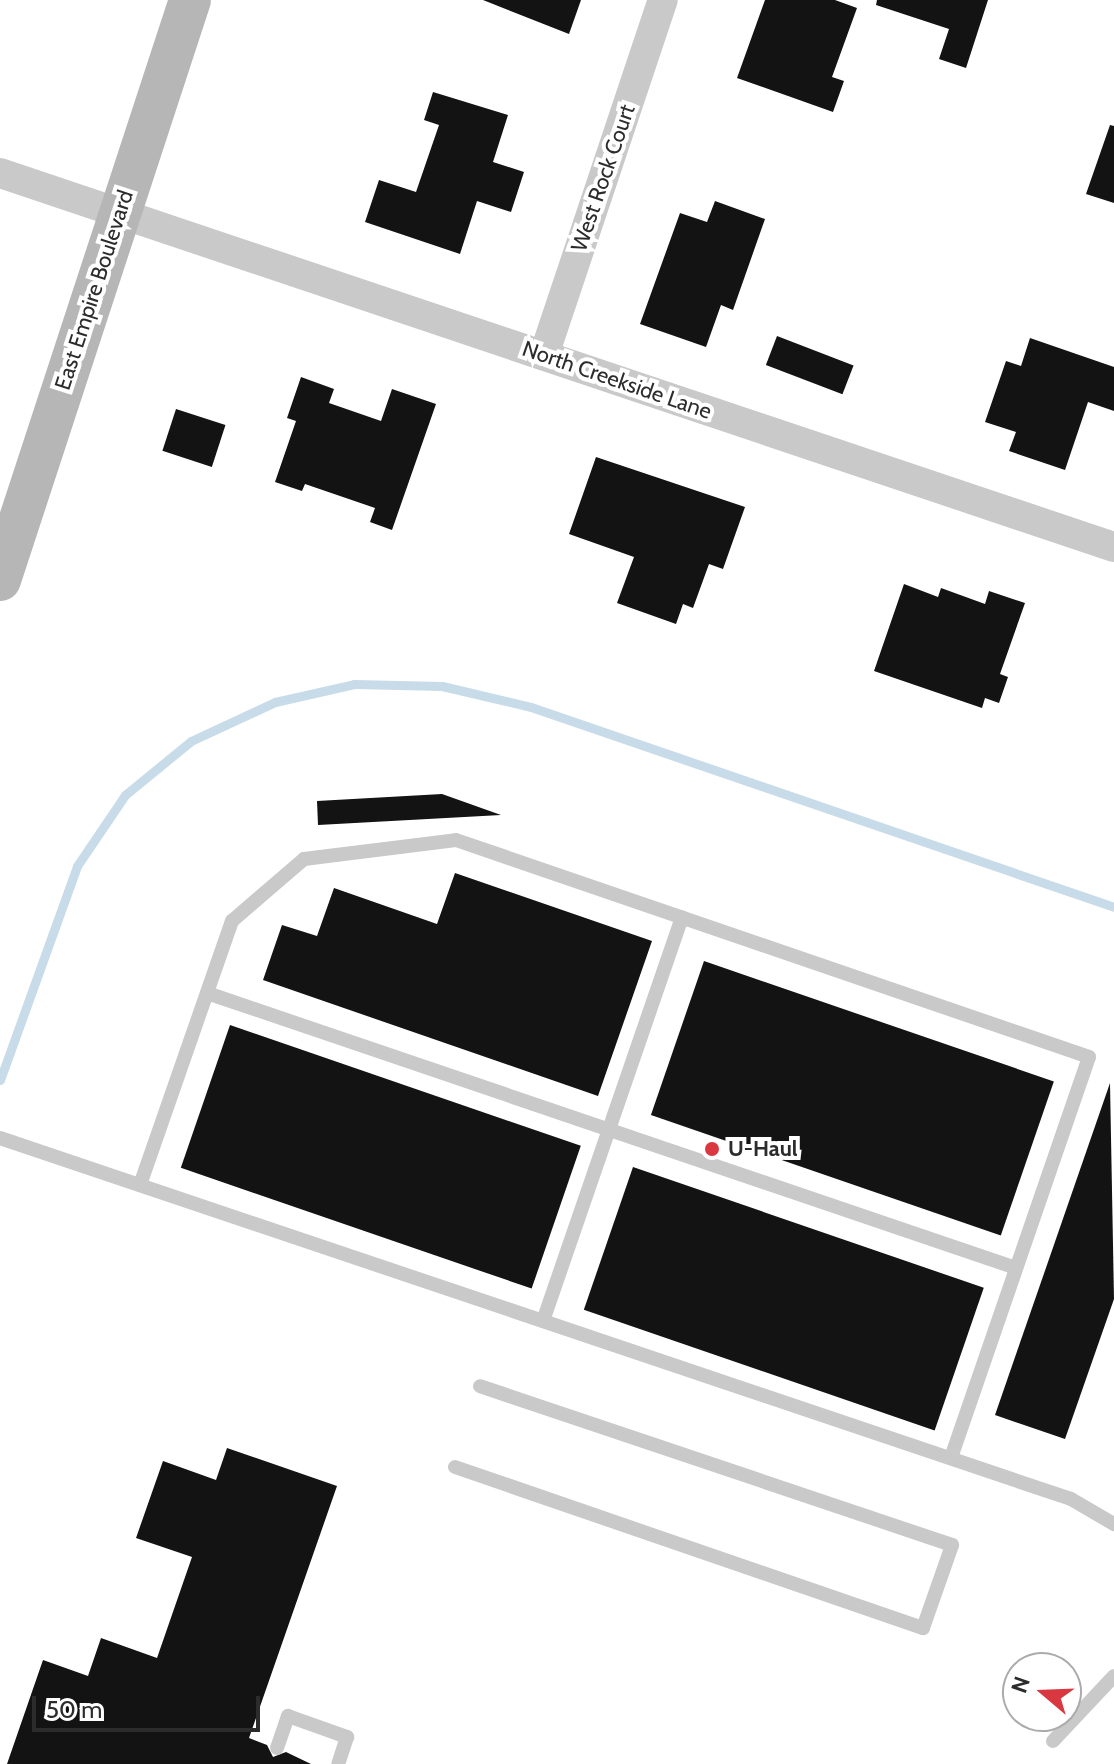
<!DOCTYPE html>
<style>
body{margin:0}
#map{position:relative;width:1114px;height:1764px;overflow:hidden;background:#fff;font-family:Cabin,sans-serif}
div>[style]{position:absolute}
.stream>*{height:9px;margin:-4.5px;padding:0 4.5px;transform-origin:4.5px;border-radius:4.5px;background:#c7dbe8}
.building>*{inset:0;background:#131313;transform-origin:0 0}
.lane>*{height:14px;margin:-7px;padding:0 7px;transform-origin:7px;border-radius:7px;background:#c9c9c9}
.street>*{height:30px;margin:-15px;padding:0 15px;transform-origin:15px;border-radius:15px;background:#c9c9c9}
.secondary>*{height:42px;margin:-21px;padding:0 21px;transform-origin:21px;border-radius:21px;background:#b6b6b6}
.dots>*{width:22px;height:22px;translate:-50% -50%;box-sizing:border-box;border:4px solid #fff;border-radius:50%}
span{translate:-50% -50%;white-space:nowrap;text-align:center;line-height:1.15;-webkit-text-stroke:8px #fff;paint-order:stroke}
.street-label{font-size:22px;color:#2c2c2c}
.poi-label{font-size:22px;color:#2c2c2c;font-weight:700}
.left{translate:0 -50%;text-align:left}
.north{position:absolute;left:1002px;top:1652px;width:80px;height:80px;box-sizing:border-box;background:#fff;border:2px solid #ababab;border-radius:50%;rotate:289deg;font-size:22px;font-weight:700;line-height:32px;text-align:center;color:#2c2c2c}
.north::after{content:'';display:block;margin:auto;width:28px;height:36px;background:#d93841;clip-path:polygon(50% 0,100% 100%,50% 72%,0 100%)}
.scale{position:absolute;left:32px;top:1696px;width:228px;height:36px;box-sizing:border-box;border:4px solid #2c2c2c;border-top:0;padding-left:10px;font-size:24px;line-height:28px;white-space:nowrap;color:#2c2c2c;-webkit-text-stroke:6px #fff;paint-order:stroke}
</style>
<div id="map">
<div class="stream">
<i style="left:0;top:1080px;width:227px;rotate:-70.2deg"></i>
<i style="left:77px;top:866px;width:86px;rotate:-55.9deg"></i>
<i style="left:125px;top:795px;width:85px;rotate:-39.3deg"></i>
<i style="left:191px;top:741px;width:93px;rotate:-24.9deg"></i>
<i style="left:275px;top:702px;width:81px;rotate:-12.8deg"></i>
<i style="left:354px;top:684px;width:88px;rotate:1.3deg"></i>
<i style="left:442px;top:686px;width:91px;rotate:13.3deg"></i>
<i style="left:531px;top:707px;width:616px;rotate:18.93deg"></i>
</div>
<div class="building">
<i style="clip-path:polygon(483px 0,581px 0,569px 34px)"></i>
<i style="clip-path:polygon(765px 0,835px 0,857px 8px,832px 77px,844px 81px,833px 112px,737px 78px)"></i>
<i style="clip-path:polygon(877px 0,988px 0,966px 68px,939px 59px,949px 29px,876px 5px)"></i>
<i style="clip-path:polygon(433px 92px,508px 115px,493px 162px,524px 172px,511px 212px,477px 201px,460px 254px,365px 222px,379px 180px,416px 192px,439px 125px,424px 120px)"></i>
<i style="clip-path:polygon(1110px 125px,1114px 126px,1114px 203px,1086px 194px)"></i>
<i style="clip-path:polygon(715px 201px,765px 219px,733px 310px,721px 305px,706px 347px,640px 324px,680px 213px,707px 222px)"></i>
<i style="left:777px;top:336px;width:82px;height:31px;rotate:21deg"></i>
<i style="clip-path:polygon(1030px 338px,1114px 367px,1114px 411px,1088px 402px,1065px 470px,1009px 451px,1016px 432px,985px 422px,1006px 361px,1021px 366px)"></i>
<i style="clip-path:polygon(301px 377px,334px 389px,329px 403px,381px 421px,392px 389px,436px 404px,392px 530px,370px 522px,375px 508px,305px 484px,302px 491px,275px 482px,296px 421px,287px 418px)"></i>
<i style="left:176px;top:409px;width:52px;height:44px;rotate:18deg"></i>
<i style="clip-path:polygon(596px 457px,745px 507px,723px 569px,709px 564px,693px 608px,683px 604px,676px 624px,617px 603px,634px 557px,569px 534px)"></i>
<i style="clip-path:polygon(904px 584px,938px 597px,941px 588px,985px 604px,989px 591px,1025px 603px,1000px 674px,1008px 677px,999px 703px,985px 698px,982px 708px,874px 671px)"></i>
<i style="clip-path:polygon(442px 794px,501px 815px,318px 825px,317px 801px)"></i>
<i style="clip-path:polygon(455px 873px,652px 941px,598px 1096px,263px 980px,282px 925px,317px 936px,334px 888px,437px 924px)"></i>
<i style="left:704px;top:961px;width:370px;height:163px;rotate:19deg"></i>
<i style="left:230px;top:1025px;width:371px;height:151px;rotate:19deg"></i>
<i style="clip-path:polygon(1110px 1083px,1114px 1299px,1065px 1439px,995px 1415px)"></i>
<i style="left:633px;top:1167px;width:371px;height:151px;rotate:19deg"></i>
<i style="clip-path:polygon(227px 1448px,337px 1486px,249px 1738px,267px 1745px,273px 1757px,286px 1752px,311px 1764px,7px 1764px,43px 1660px,88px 1676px,101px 1638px,157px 1658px,192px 1557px,136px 1538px,163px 1461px,216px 1480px)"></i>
</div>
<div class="lane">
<i style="left:207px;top:993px;width:854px;rotate:18.77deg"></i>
<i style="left:0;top:1138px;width:1130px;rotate:18.63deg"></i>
<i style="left:1071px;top:1499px;width:50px;rotate:30.2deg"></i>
<i style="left:140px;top:1185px;width:280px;rotate:-70.8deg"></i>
<i style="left:232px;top:921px;width:95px;rotate:-40.7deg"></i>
<i style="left:304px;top:859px;width:153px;rotate:-7.1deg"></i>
<i style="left:456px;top:840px;width:669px;rotate:18.92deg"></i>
<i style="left:1089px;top:1057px;width:424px;rotate:109deg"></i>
<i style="left:543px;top:1321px;width:427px;rotate:-71deg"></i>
<i style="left:455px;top:1467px;width:495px;rotate:19deg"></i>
<i style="left:923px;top:1628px;width:88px;rotate:-70.7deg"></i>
<i style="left:952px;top:1545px;width:498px;rotate:-161.4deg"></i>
<i style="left:1053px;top:1741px;width:89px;rotate:-46.8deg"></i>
<i style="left:277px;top:1748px;width:34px;rotate:-71deg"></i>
<i style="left:288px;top:1716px;width:63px;rotate:19.6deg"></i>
<i style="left:347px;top:1737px;width:28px;rotate:108deg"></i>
</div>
<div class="street">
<i style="left:0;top:173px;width:1175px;rotate:18.56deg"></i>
<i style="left:544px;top:355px;width:374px;rotate:-71.5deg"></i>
</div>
<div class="secondary">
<i style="left:0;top:580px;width:610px;rotate:-71.86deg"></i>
</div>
<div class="dots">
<i style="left:712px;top:1149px;background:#d93841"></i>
</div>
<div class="street-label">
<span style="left:603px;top:178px;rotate:-71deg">West Rock Court</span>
<span style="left:94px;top:290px;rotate:-72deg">East Empire Boulevard</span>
<span style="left:617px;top:380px;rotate:19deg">North Creekside Lane</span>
</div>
<div class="poi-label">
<span class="left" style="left:728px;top:1149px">U-Haul</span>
</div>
<div class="north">N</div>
<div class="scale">50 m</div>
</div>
